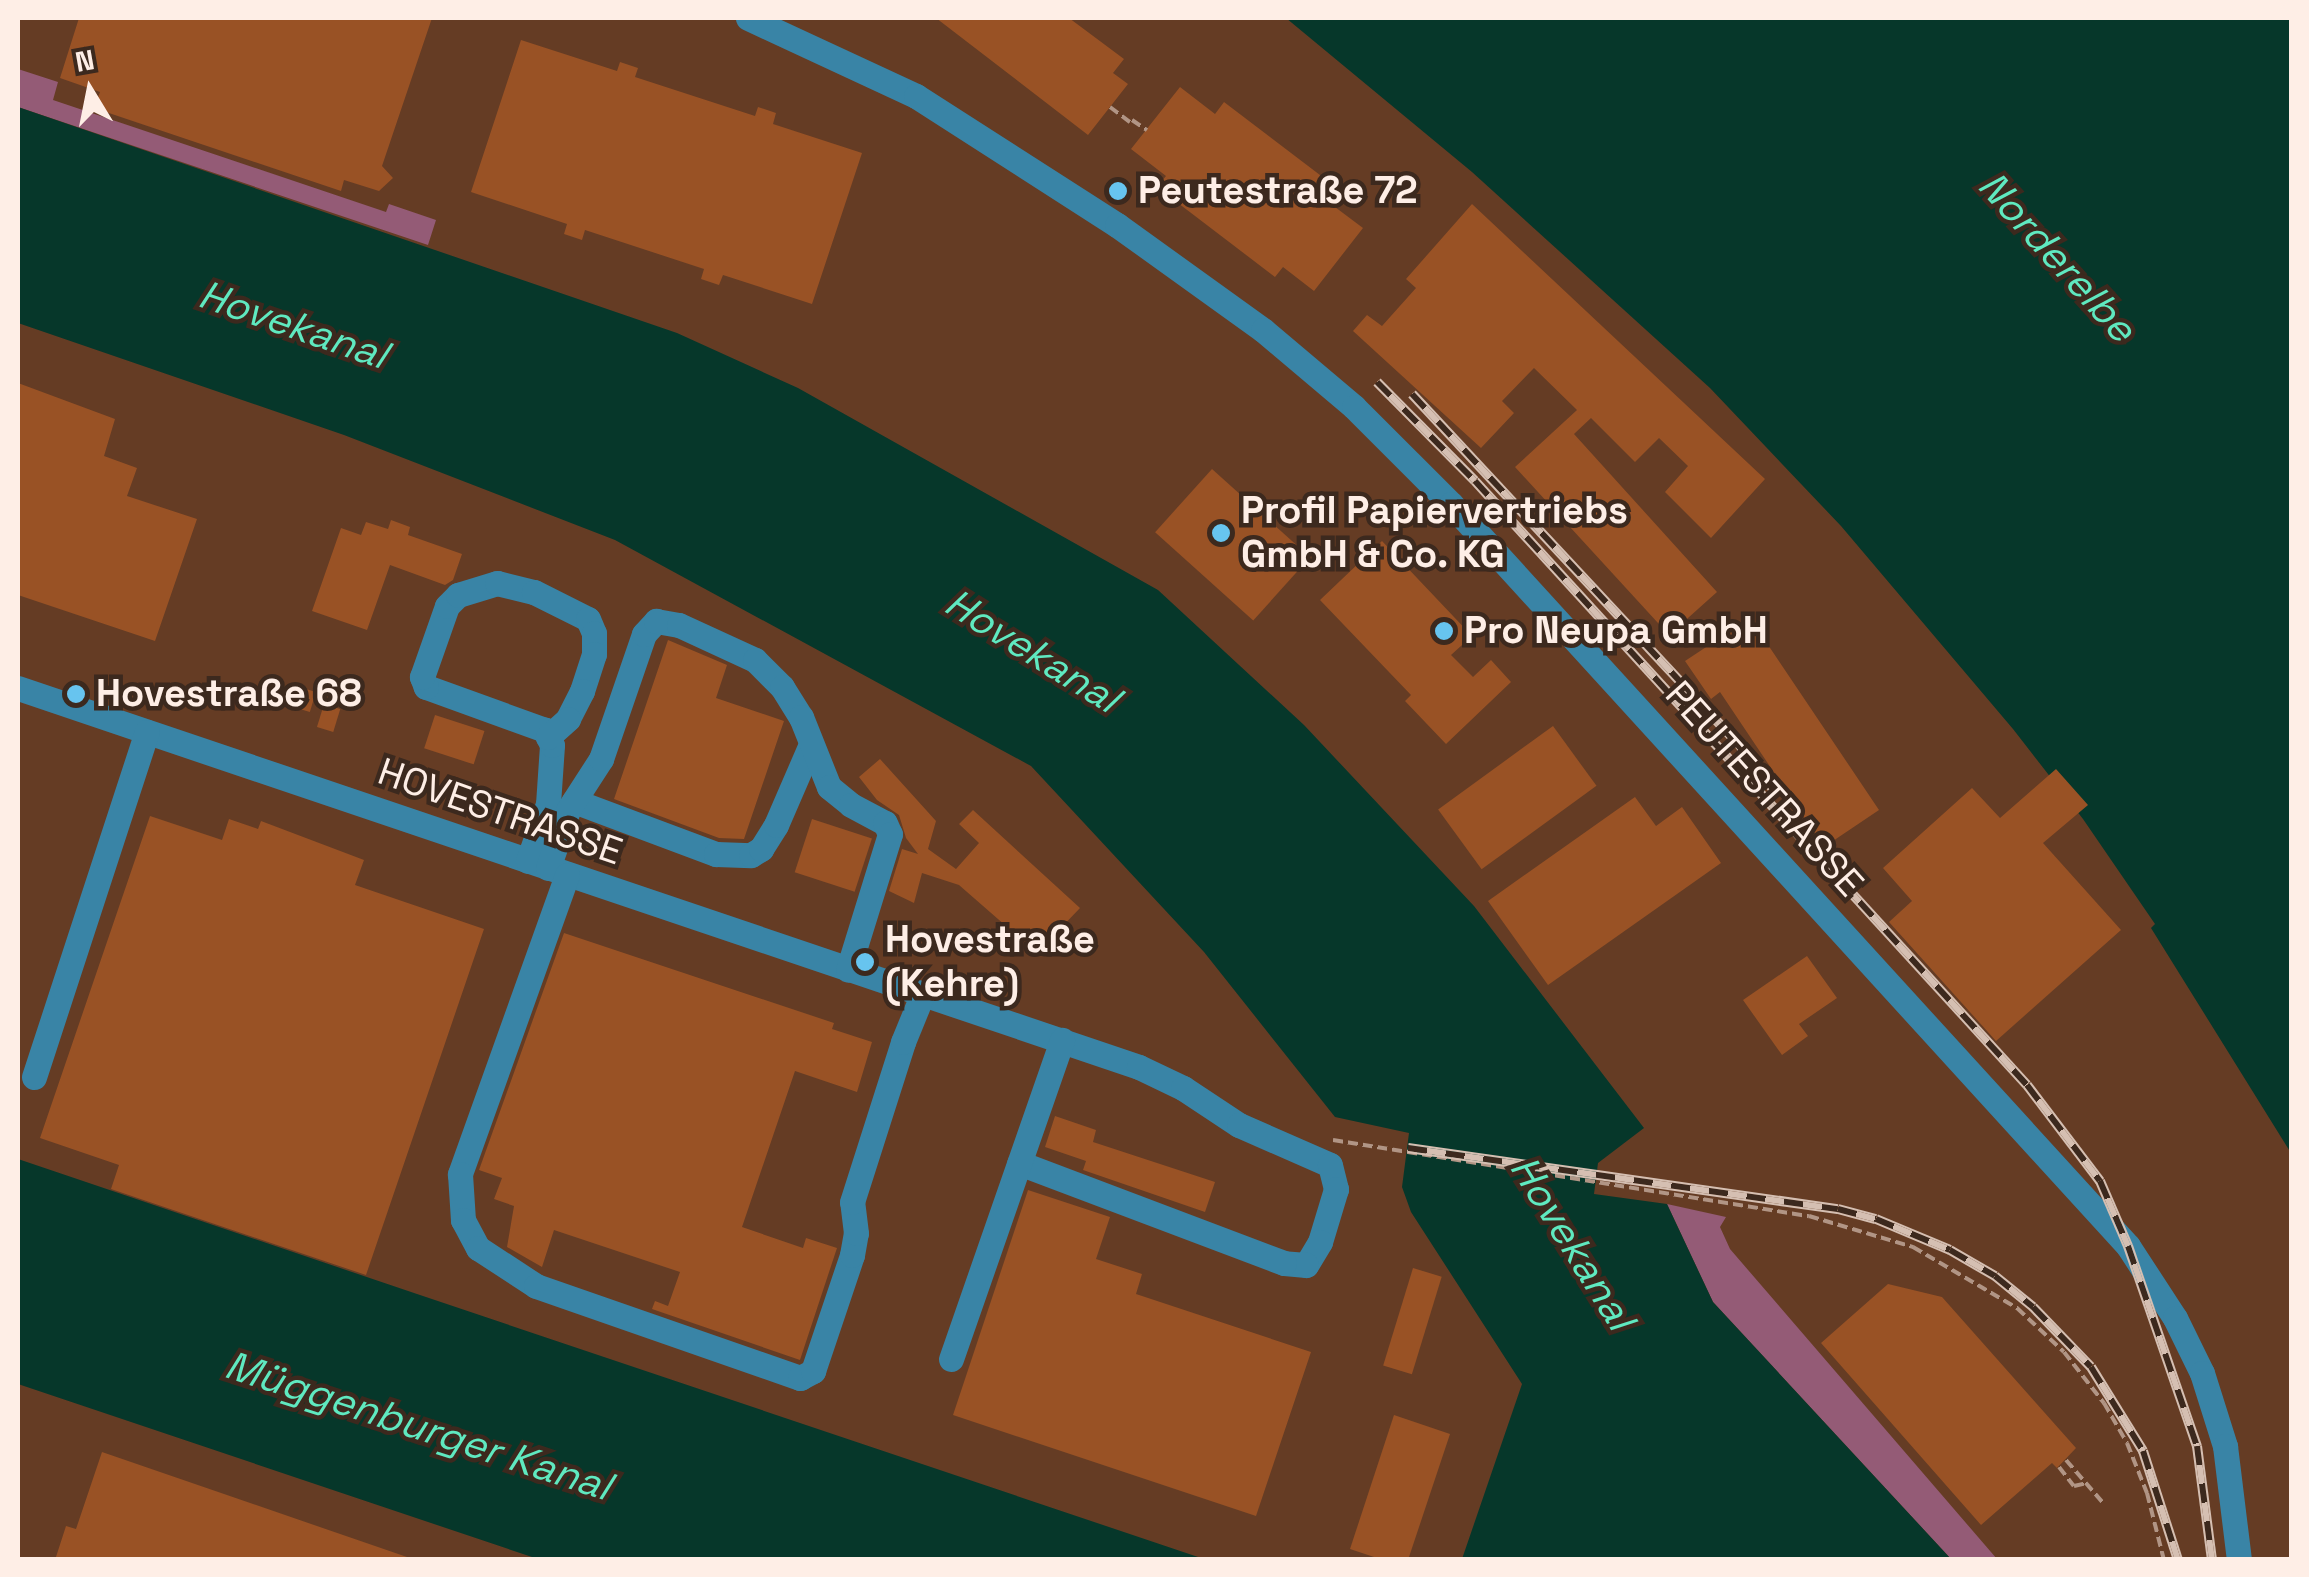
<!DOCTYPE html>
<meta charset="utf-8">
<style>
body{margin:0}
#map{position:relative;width:2309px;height:1577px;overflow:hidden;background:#653c24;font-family:"Space Grotesk",sans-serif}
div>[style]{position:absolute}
.green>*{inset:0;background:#945b76}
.water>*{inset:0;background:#06372a}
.building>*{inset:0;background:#995225;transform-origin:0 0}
.path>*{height:4px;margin-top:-2px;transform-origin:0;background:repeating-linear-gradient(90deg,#b19585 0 10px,transparent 0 15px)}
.minor>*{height:25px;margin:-12.5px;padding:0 12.5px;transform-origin:12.5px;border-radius:12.5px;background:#3984a6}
.rail>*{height:10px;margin-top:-5px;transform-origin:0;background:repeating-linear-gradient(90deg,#3c291e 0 19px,#d5bfb2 0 38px);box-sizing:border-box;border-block:2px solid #d5bfb2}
.dots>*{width:28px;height:28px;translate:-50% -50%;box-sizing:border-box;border:5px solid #3c291e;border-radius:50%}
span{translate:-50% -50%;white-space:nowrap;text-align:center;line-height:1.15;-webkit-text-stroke:9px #3c291e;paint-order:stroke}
.poi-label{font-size:38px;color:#feeee6;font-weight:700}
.left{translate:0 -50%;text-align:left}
.street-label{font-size:38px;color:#feeee6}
.water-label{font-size:40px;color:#5fe9c0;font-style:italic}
.frame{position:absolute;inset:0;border:20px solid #feeee6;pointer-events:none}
.north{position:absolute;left:40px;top:40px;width:100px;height:100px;-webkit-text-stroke:8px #3c291e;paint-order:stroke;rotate:350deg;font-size:28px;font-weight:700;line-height:40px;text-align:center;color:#feeee6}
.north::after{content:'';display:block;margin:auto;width:35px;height:45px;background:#feeee6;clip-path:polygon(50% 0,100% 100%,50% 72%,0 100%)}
</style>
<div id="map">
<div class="green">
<i style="clip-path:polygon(18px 69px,58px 82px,53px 100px,386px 212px,389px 204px,436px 220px,428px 245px,18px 107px)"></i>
<i style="clip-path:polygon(1667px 1204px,1726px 1217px,1720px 1227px,1730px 1249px,1997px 1559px,1951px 1559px,1713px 1302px)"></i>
</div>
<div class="water">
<i style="clip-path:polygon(1286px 18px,2291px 18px,2291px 1153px,2151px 928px,2155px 924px,2083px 819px,2013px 729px,1841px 526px,1710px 388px,1472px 172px)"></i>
<i style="clip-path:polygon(18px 107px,677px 333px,798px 388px,1158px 590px,1304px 725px,1474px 906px,1644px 1128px,1598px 1163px,1594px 1194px,1667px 1204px,1713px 1302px,1951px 1559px,1462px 1559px,1522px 1384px,1411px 1212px,1402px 1187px,1409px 1133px,1335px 1117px,1204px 952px,1031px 766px,615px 540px,344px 435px,18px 323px)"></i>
<i style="clip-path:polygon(18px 1159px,417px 1294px,1204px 1559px,538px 1559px,18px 1384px)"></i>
</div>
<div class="building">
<i style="clip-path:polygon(79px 18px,432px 18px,382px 166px,393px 178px,379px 191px,344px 180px,341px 191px,94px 108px,100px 92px,60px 78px)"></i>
<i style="clip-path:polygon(936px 18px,1069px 18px,1124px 59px,1113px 73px,1128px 84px,1088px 135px)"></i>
<i style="clip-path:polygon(521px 40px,617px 71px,620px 62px,638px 68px,635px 77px,755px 116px,758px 107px,776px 113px,773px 124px,862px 153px,812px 304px,723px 275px,719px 285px,701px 279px,704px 269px,585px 230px,582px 240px,564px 234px,567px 224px,471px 192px)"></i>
<i style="clip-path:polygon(1180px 87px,1215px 114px,1224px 102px,1341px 191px,1331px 204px,1363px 228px,1314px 291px,1283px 267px,1275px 277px,1157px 187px,1166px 176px,1131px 149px)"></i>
<i style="clip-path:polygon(1472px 204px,1765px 479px,1711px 538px,1665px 492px,1688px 466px,1659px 438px,1635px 462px,1591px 418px,1574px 434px,1717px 592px,1669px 635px,1515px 467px,1577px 410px,1534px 368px,1502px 401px,1514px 413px,1481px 448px,1353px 331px,1367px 315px,1382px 326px,1416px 288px,1406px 279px)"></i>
<i style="clip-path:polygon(18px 383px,115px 419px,104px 456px,137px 468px,127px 496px,197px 519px,155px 641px,18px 595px)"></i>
<i style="left:1212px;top:469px;width:132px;height:85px;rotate:42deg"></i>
<i style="clip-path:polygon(391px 520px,410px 527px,408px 535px,462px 554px,453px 580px,445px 585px,390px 565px,367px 630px,312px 611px,341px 528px,361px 535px,366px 522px,388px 529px)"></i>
<i style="clip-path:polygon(1382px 541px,1472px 636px,1451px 655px,1473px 677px,1491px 660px,1511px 682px,1446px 744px,1405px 701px,1411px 695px,1320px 600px)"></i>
<i style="clip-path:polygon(1750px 618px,1879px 810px,1824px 847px,1720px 692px,1711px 699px,1685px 661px)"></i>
<i style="clip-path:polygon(668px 640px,727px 665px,716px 698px,784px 721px,744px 839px,719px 838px,614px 799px)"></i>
<i style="left:293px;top:685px;width:24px;height:21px;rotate:17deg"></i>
<i style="left:324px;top:704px;width:17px;height:24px;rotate:17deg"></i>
<i style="left:435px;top:715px;width:52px;height:35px;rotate:18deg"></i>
<i style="left:1553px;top:726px;width:74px;height:142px;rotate:54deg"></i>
<i style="clip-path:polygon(880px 759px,936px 821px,928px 849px,956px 869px,979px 843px,959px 824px,973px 810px,1080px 908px,1037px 953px,959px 885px,922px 873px,914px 903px,889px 891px,902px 849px,918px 854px,906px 838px,899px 815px,877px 800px,859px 777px)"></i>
<i style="clip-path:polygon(2056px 769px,2088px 805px,2043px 843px,2121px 930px,1996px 1041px,1889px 922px,1912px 901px,1883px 868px,1972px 788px,2000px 818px)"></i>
<i style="clip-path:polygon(1635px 797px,1656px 826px,1682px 807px,1721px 863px,1548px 985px,1488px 901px)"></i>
<i style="clip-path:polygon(150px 816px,222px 840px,229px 819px,258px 829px,261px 821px,364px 860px,355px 885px,484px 929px,366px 1275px,111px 1189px,119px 1165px,40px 1138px)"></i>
<i style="left:812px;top:819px;width:63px;height:56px;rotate:18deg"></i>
<i style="clip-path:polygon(564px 933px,834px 1023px,832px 1029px,872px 1042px,857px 1092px,795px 1071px,742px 1227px,803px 1248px,806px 1238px,837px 1248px,800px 1360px,652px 1309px,655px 1301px,668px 1306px,680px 1272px,554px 1230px,542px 1267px,507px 1247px,514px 1206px,494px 1199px,502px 1178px,479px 1170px)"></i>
<i style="clip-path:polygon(1807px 956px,1837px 998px,1799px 1024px,1808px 1036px,1782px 1055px,1743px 1000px)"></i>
<i style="clip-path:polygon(1055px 1116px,1096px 1130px,1093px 1142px,1215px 1182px,1205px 1212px,1083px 1170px,1086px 1161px,1045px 1147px)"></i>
<i style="clip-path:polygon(1028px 1190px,1110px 1217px,1096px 1259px,1142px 1274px,1136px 1294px,1311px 1352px,1256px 1516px,953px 1415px)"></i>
<i style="left:1413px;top:1268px;width:30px;height:102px;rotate:17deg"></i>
<i style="clip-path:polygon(1888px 1284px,1942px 1297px,2076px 1448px,2057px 1468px,2052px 1463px,1981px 1525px,1821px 1343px)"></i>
<i style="clip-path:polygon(1394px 1415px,1450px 1434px,1408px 1560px,1383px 1560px,1350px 1549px)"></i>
<i style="clip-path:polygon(102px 1452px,407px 1557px,407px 1560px,55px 1560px,66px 1526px,76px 1529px)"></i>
</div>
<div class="path">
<i style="left:1110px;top:107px;width:25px;rotate:37deg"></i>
<i style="left:1132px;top:120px;width:18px;rotate:34deg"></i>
<i style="left:1333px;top:1140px;width:482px;rotate:9.1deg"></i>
<i style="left:1809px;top:1216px;width:109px;rotate:16.6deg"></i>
<i style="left:1913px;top:1247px;width:121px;rotate:30.4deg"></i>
<i style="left:2017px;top:1308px;width:64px;rotate:43.1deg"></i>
<i style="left:2064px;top:1352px;width:65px;rotate:51.9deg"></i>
<i style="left:2104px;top:1403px;width:46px;rotate:60.1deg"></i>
<i style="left:2127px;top:1443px;width:54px;rotate:68.2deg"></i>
<i style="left:2147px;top:1493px;width:69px;rotate:75.8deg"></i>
<i style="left:2066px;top:1460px;width:58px;rotate:49.2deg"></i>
<i style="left:2059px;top:1467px;width:24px;rotate:52deg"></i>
<i style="left:2074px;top:1486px;width:13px;rotate:-13deg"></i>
</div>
<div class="minor">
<i style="left:748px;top:18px;width:185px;rotate:24.9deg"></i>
<i style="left:916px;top:96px;width:239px;rotate:32.7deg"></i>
<i style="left:1117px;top:225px;width:180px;rotate:35.7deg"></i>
<i style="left:1263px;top:330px;width:119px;rotate:40.2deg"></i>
<i style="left:1354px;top:407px;width:137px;rotate:45deg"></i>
<i style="left:1451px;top:504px;width:1004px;rotate:47.62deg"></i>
<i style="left:2128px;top:1246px;width:86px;rotate:56.9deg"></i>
<i style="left:2175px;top:1318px;width:61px;rotate:63.9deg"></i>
<i style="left:2202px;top:1373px;width:77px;rotate:72.5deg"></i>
<i style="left:2225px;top:1446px;width:115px;rotate:83deg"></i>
<i style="left:18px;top:688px;width:1183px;rotate:18.68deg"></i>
<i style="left:1139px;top:1067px;width:49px;rotate:25.5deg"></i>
<i style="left:1183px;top:1088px;width:67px;rotate:33.5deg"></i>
<i style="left:1239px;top:1125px;width:99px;rotate:23.7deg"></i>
<i style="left:1330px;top:1165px;width:25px;rotate:76deg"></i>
<i style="left:1336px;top:1189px;width:55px;rotate:106.8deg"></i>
<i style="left:1320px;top:1242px;width:27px;rotate:121deg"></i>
<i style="left:1306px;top:1265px;width:22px;rotate:-175deg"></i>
<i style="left:1284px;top:1263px;width:283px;rotate:-159.3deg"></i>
<i style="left:574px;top:801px;width:152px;rotate:20.5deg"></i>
<i style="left:716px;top:854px;width:35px;rotate:2deg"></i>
<i style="left:751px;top:855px;width:12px;rotate:-31deg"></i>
<i style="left:761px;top:849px;width:28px;rotate:-58deg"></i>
<i style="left:776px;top:825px;width:88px;rotate:-66.6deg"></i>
<i style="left:528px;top:861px;width:60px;rotate:-70.7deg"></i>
<i style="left:548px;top:804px;width:59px;rotate:-86.1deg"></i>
<i style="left:552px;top:745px;width:17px;rotate:-115deg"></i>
<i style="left:545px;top:730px;width:127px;rotate:-160.1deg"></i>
<i style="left:426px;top:687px;width:11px;rotate:-112deg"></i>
<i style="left:422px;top:677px;width:75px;rotate:-70.6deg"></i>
<i style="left:447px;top:606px;width:16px;rotate:-45deg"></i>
<i style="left:458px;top:595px;width:41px;rotate:-17.1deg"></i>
<i style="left:497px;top:583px;width:38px;rotate:14deg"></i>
<i style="left:534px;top:592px;width:60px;rotate:26.6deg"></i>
<i style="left:588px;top:619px;width:15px;rotate:67deg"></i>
<i style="left:594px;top:633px;width:21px;rotate:90deg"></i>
<i style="left:594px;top:654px;width:39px;rotate:108deg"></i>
<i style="left:582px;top:691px;width:31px;rotate:117deg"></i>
<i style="left:568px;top:719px;width:27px;rotate:138deg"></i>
<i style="left:548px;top:868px;width:61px;rotate:-71deg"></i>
<i style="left:568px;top:810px;width:61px;rotate:-57.1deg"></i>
<i style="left:601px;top:759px;width:132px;rotate:-71deg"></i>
<i style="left:644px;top:634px;width:18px;rotate:-47deg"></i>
<i style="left:656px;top:621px;width:23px;rotate:10deg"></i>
<i style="left:679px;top:625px;width:84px;rotate:24.7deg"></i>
<i style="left:755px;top:660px;width:38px;rotate:45deg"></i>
<i style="left:782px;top:687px;width:36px;rotate:58deg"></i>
<i style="left:801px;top:717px;width:75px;rotate:68.2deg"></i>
<i style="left:829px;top:787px;width:28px;rotate:39deg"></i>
<i style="left:851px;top:805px;width:38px;rotate:28deg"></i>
<i style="left:885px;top:823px;width:12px;rotate:66deg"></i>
<i style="left:890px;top:834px;width:142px;rotate:107.2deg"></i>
<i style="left:567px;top:875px;width:318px;rotate:109.7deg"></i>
<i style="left:460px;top:1174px;width:46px;rotate:86.3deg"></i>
<i style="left:463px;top:1220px;width:32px;rotate:62deg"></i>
<i style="left:478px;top:1248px;width:69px;rotate:33.2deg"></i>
<i style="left:536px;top:1286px;width:280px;rotate:19.2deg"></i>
<i style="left:800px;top:1378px;width:15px;rotate:-28deg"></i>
<i style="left:813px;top:1371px;width:122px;rotate:-71.4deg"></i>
<i style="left:852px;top:1255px;width:22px;rotate:-80deg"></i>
<i style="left:856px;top:1233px;width:31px;rotate:-97deg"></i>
<i style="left:852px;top:1202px;width:168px;rotate:-72.3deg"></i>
<i style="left:903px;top:1042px;width:53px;rotate:-67.8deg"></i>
<i style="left:34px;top:1077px;width:363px;rotate:-71.9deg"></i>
<i style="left:951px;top:1359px;width:338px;rotate:-70.8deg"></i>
</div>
<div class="rail">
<i style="left:1377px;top:382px;width:139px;rotate:45.3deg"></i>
<i style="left:1475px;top:481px;width:818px;rotate:47.58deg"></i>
<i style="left:2027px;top:1085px;width:121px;rotate:52.8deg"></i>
<i style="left:2100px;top:1181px;width:71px;rotate:66.7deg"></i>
<i style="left:2128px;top:1246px;width:212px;rotate:71deg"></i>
<i style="left:2197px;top:1446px;width:115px;rotate:82.5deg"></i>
<i style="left:1412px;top:394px;width:478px;rotate:47deg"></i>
<i style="left:1738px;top:743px;width:63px;rotate:52.8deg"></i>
<i style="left:1408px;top:1148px;width:434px;rotate:8.1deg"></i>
<i style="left:1838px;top:1209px;width:39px;rotate:15deg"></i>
<i style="left:1876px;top:1219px;width:80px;rotate:22.7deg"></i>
<i style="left:1950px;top:1250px;width:52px;rotate:30deg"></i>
<i style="left:1995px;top:1276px;width:49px;rotate:39.2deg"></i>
<i style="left:2033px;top:1307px;width:83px;rotate:46deg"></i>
<i style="left:2091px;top:1367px;width:99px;rotate:58.2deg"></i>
<i style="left:2143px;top:1451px;width:114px;rotate:72.2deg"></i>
</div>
<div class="dots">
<i style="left:1118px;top:191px;background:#67c4ef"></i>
<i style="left:1221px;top:533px;background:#67c4ef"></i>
<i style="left:1444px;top:631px;background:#67c4ef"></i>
<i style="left:76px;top:694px;background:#67c4ef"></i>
<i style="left:865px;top:962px;background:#67c4ef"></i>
</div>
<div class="poi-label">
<span class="left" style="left:1138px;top:191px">Peutestraße 72</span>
<span class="left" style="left:1241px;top:533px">Profil Papiervertriebs<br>GmbH &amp; Co. KG</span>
<span class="left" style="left:1464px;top:631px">Pro Neupa GmbH</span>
<span class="left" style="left:96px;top:694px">Hovestraße 68</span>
<span class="left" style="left:885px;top:962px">Hovestraße<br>(Kehre)</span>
</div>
<div class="street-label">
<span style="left:1764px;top:789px;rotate:48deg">PEUTESTRASSE</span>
<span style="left:500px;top:812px;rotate:19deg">HOVESTRASSE</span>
</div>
<div class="water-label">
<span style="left:2057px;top:257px;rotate:48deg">Norderelbe</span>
<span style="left:293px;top:325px;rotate:19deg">Hovekanal</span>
<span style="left:1032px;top:651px;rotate:32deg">Hovekanal</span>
<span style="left:1572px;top:1243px;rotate:58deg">Hovekanal</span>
<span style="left:418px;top:1426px;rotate:18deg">Müggenburger Kanal</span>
</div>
<div class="frame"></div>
<div class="north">N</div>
</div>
